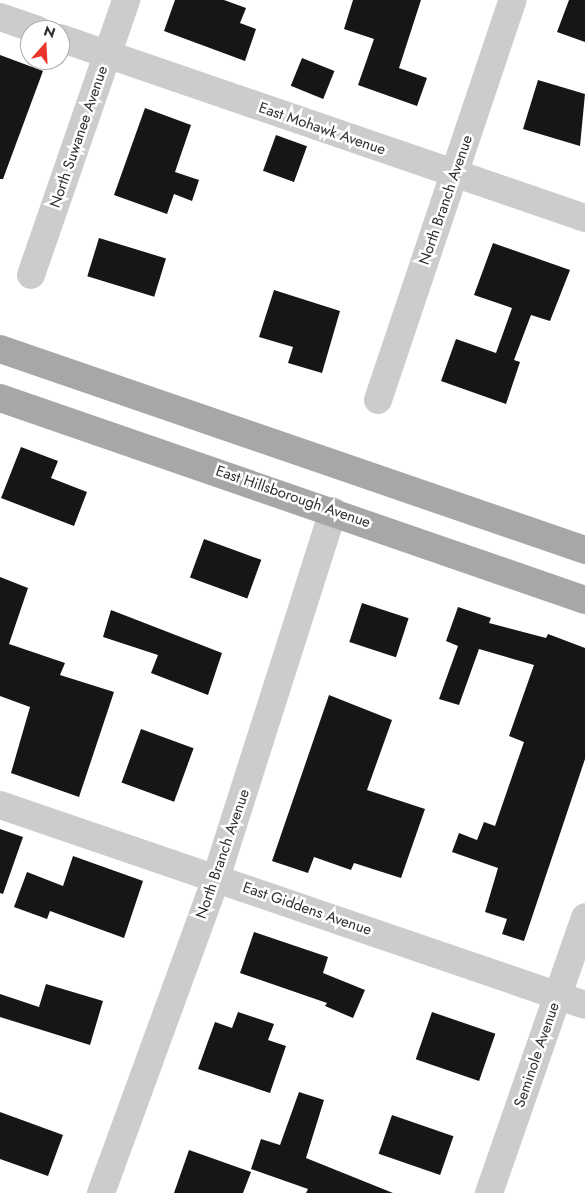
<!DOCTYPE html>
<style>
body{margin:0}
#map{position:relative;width:585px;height:1193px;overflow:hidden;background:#fff;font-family:Jost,sans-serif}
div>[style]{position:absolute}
.building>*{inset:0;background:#161616;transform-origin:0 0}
.minor>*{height:28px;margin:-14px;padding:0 14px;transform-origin:14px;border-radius:14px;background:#ccc}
.major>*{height:28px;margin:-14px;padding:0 14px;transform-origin:14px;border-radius:14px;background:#a7a7a7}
span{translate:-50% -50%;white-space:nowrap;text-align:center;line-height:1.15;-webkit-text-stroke:5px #fff;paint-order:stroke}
.street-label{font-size:15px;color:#2f2f2f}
.north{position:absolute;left:20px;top:20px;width:50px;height:50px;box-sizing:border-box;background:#fff;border:1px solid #acacac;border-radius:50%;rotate:19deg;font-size:14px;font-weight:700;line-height:20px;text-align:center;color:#2f2f2f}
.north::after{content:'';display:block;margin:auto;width:18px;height:22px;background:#eb342b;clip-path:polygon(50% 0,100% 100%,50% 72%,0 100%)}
</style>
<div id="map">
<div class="building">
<i style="clip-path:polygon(175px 0,224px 0,246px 8px,240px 23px,256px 29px,245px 61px,164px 31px)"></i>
<i style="clip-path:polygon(353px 0,421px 0,399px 68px,427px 78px,417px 106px,358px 85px,374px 39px,344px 29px)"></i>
<i style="clip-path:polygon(569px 0,585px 0,585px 42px,557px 32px)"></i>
<i style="clip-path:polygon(0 55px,43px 71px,3px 179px,0 179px)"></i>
<i style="left:302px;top:58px;width:35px;height:30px;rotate:22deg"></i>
<i style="clip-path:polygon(538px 80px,585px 94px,580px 146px,523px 129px)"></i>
<i style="clip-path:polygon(145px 108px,191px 125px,175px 172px,199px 180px,192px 201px,174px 194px,167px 214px,114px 195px)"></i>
<i style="left:276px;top:135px;width:33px;height:38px;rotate:20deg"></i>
<i style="left:99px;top:238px;width:70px;height:40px;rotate:17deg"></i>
<i style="clip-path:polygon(493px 243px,570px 270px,550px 321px,531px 315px,514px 360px,520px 362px,506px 404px,441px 381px,456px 339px,496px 353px,512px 308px,474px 295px)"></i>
<i style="clip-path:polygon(274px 290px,340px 311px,322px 373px,288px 363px,293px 347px,259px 337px)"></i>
<i style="clip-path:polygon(21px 447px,58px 461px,51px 478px,87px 492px,74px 526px,1px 498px)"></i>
<i style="left:204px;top:539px;width:61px;height:41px;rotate:20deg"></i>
<i style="clip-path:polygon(0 577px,28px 588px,9px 644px,65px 663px,60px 675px,114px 692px,79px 797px,11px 773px,30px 707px,0 696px)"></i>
<i style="left:362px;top:603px;width:49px;height:41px;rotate:18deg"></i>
<i style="clip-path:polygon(458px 607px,491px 618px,489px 623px,546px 638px,548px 634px,585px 648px,585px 759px,524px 941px,502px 934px,507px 919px,485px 912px,498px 868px,452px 852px,459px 833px,477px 840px,484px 822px,495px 826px,524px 742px,509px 736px,534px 665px,479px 649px,459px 705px,439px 699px,458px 646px,446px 641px)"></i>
<i style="clip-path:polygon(111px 610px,222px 653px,208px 695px,151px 673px,158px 655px,103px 637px)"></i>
<i style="clip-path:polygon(329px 695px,392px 720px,367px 790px,425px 809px,401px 878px,354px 863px,351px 870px,314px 857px,308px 873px,272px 861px)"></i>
<i style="left:141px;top:729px;width:56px;height:57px;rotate:20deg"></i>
<i style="clip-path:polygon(0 829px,23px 837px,3px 894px,0 893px)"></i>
<i style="clip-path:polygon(73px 856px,143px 881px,124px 938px,50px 911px,47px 919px,14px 907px,27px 872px,63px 886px)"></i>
<i style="clip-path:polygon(254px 932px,328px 957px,323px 973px,365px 990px,353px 1018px,325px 1006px,327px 1003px,240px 973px)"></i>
<i style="clip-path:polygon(46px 984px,103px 1001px,90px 1045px,0 1017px,0 994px,39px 1007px)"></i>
<i style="clip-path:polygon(238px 1012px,274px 1024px,268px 1040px,286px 1046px,270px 1093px,198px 1069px,215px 1022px,232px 1028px)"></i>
<i style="left:432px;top:1012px;width:67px;height:50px;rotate:19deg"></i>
<i style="clip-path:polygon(299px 1092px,324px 1100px,306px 1158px,393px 1193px,306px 1193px,308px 1189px,251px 1169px,261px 1139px,280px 1145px)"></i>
<i style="clip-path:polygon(0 1112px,63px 1135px,48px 1176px,0 1159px)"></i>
<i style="left:392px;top:1115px;width:65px;height:41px;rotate:19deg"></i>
<i style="clip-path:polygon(189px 1150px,251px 1172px,243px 1193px,174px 1193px)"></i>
</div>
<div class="minor">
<i style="left:0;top:17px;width:40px;rotate:18.9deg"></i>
<i style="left:60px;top:38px;width:555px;rotate:18.92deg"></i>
<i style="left:31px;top:275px;width:291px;rotate:-70.9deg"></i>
<i style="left:378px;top:400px;width:422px;rotate:-71.4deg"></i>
<i style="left:0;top:805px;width:618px;rotate:18.87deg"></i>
<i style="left:101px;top:1193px;width:335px;rotate:-69.9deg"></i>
<i style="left:216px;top:878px;width:385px;rotate:-72.3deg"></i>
<i style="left:489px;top:1193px;width:292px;rotate:-70.8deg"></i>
</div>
<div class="major">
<i style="left:0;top:349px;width:619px;rotate:18.96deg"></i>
<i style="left:0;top:398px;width:619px;rotate:19.05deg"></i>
</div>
<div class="street-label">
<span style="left:322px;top:129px;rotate:19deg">East Mohawk Avenue</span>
<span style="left:79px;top:137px;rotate:-71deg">North Suwanee Avenue</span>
<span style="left:446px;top:200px;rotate:-71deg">North Branch Avenue</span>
<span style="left:293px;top:497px;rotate:19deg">East Hillsborough Avenue</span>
<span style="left:223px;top:854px;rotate:-71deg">North Branch Avenue</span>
<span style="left:307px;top:909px;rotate:19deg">East Giddens Avenue</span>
<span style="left:537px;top:1055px;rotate:-71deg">Seminole Avenue</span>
</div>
<div class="north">N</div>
</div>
